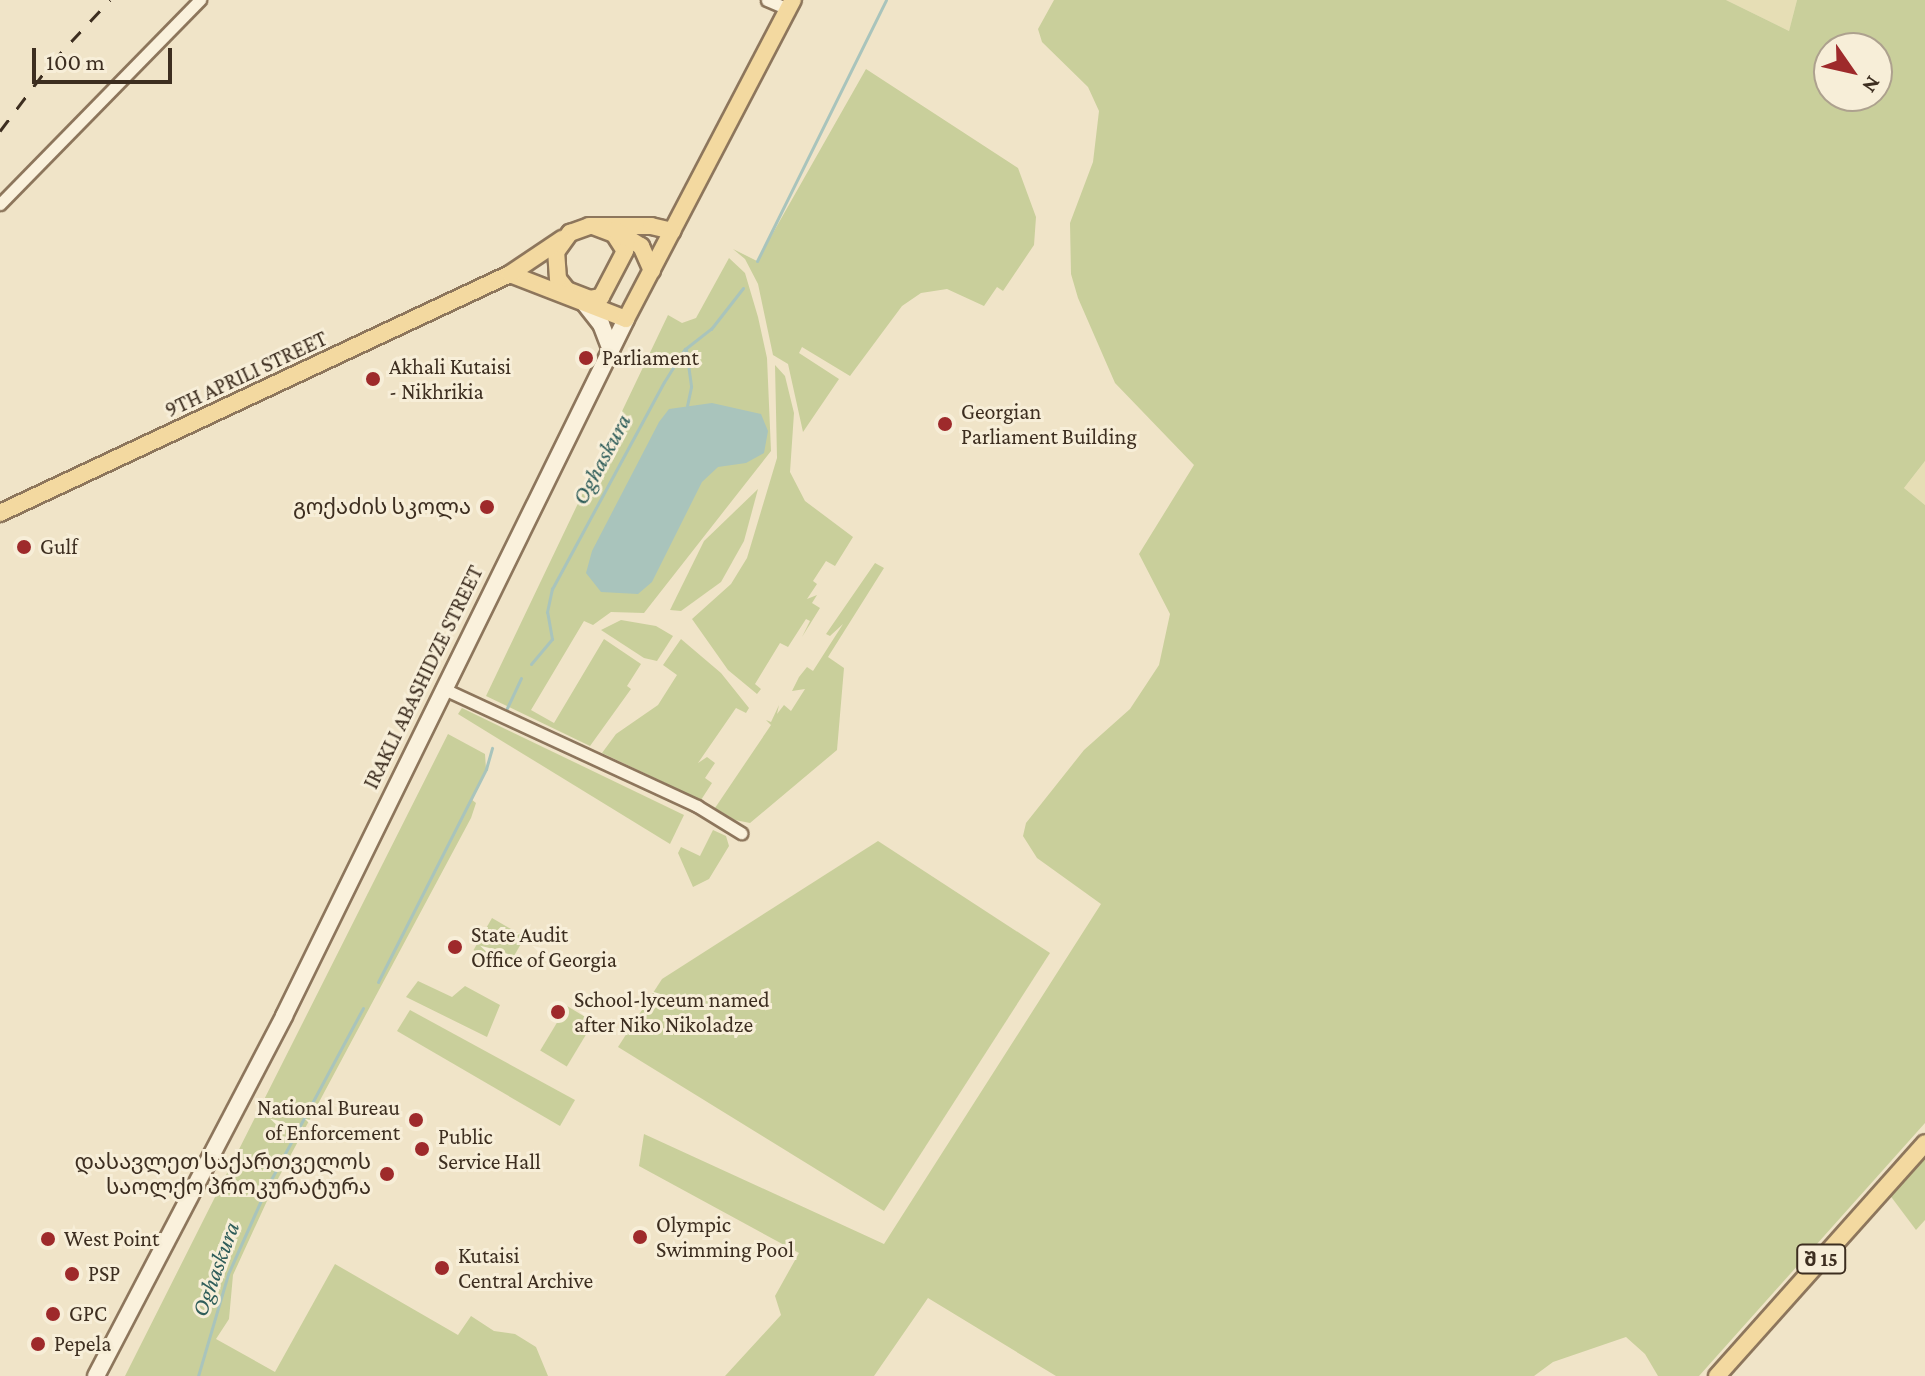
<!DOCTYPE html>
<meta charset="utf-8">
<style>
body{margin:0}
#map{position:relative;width:1925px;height:1376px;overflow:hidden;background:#f0e4c8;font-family:"Crimson Pro","Noto Sans Georgian",serif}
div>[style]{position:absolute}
.farmland>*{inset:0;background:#e6deb5}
.green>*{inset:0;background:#c9cf9b;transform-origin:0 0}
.water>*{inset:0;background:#a9c4bc}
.stream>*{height:3px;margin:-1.5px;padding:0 1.5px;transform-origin:1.5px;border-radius:1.5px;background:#a9c4bc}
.roads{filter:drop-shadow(2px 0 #8d765c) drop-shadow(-2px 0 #8d765c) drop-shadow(0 2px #8d765c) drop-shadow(0 -2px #8d765c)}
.minor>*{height:11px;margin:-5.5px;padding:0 5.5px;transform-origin:5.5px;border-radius:5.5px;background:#faf1dc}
.secondary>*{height:16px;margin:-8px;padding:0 8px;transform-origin:8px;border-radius:8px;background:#faf1dc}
.primary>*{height:16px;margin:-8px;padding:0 8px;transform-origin:8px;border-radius:8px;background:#f3d9a0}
.rail>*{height:3px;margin-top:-1.5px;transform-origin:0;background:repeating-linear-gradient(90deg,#3d2e20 0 14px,transparent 0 28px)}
.dots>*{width:22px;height:22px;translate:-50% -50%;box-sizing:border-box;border:4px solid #f7eed8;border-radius:50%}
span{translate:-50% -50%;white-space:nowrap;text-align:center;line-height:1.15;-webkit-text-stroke:6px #f7eed8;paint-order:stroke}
.shield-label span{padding:2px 6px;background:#f7eed8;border:2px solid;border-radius:6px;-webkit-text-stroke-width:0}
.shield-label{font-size:20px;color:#3d2e20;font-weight:700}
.poi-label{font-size:22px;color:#3d2e20}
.left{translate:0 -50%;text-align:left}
.right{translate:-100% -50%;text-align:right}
.street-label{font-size:22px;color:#3d2e20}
.water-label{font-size:24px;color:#2f5d5a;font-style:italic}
.north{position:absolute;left:1813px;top:32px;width:80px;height:80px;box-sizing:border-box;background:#f7eed8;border:2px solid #ada18e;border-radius:50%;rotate:124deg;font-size:22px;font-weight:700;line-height:32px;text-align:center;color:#3d2e20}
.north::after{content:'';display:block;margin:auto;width:28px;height:36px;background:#9e2a2b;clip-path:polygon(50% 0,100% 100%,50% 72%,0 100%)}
.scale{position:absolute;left:32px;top:48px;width:140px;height:36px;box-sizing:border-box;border:4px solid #3d2e20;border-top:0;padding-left:10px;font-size:24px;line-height:28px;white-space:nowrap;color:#3d2e20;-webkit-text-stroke:6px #f7eed8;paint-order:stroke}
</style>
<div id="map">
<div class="farmland">
<i style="clip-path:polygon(1726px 0,1797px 0,1789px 31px)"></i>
<i style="clip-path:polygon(1925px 461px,1925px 505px,1904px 488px)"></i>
</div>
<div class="green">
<i style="clip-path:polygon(evenodd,1054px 0,1726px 0,1789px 31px,1797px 0,1925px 0,1925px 461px,1904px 488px,1925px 505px,1925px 1123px,1699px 1376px,1658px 1376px,1645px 1354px,1626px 1337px,1553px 1362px,1534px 1376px,1056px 1376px,928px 1298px,874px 1376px,725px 1376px,781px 1315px,775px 1296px,799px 1253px,639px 1166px,644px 1134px,884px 1244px,1101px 904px,1037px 858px,1023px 836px,1026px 823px,1084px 750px,1130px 709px,1159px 665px,1170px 614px,1139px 554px,1194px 465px,1115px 383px,1078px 298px,1071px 274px,1070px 223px,1093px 162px,1099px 111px,1088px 87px,1042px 42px,1038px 29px,1054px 0,1877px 48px,1877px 96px,1829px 96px,1829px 48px,1877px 48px)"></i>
<i style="clip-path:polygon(866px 69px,1018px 168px,1036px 217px,1034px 245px,1003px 291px,997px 287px,984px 306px,947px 289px,921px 293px,902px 306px,850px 376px,802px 347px,799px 353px,839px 379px,803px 432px,788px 364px,773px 355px,758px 284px,745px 259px,733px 249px,757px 261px)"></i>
<i style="clip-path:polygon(729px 258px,745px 273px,758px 317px,767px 358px,771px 451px,644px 613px,611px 612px,593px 625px,584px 621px,531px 710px,554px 723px,604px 639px,641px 664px,627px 686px,631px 689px,590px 746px,486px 696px,668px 315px,682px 323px,696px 318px)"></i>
<i style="clip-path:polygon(775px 365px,785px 376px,794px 413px,790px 472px,805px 501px,853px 537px,835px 566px,826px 561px,813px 581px,817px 584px,807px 599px,817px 595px,812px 603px,820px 608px,802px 637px,810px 621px,806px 619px,788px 647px,780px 643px,755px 684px,761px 689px,757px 694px,728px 670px,692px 619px,731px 584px,747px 558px,777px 458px)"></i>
<i style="clip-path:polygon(758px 489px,744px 541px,721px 582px,681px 611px,670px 610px,704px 541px)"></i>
<i style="clip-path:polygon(875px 563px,884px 568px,828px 657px,844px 668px,837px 750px,750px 823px,735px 820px,715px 808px,771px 725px,766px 720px,771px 722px,779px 705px,777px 714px,784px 705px,791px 711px,805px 689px,792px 691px,799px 677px,807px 667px,813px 671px,843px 624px,830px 636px,826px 634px)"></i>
<i style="clip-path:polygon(621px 620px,656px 626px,673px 636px,657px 661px,644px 658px,601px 630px)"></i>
<i style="clip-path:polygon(681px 639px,721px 673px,749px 708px,746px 713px,736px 708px,698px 763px,707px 757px,715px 763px,705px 778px,712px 783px,701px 800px,602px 753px,616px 734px,658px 705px,677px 675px,663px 665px)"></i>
<i style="clip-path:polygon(462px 708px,684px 815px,670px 844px,458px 714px)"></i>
<i style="clip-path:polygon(448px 734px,485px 754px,486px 769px,471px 799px,476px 803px,471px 818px,272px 1190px,233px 1275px,229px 1319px,216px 1339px,275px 1372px,335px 1264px,458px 1335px,471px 1316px,494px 1331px,515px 1334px,536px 1347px,548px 1376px,125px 1376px)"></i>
<i style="clip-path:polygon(713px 830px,726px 836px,729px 846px,709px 879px,693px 887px,678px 853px,681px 847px,700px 856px)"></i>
<i style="clip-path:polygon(878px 841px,1050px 953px,884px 1211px,618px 1047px,662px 979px)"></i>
<i style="left:492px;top:918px;width:38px;height:37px;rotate:30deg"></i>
<i style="clip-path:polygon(418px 981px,452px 997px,465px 986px,500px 1005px,487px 1037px,406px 997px)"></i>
<i style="left:567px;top:1006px;width:31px;height:52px;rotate:31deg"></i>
<i style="clip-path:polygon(410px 1010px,575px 1100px,560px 1126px,397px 1031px)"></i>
<i style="clip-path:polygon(1925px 1154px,1925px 1220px,1916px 1230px,1889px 1194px)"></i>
</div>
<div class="water">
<i style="clip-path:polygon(712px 403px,761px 414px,768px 431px,764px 453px,746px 463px,718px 467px,702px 482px,652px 582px,638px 594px,601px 592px,586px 573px,592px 551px,659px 422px,669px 409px)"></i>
</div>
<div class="stream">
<i style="left:757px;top:261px;width:291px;rotate:-63.7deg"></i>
<i style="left:686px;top:350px;width:37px;rotate:82deg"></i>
<i style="left:691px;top:387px;width:19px;rotate:102deg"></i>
<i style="left:531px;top:664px;width:33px;rotate:-50deg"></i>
<i style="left:552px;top:639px;width:27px;rotate:-100deg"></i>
<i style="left:547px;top:612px;width:24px;rotate:-78deg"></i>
<i style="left:552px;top:589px;width:235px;rotate:-61.6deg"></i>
<i style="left:664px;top:382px;width:39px;rotate:-58deg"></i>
<i style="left:685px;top:349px;width:33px;rotate:-38deg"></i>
<i style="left:711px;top:329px;width:52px;rotate:-52deg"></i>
<i style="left:507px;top:708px;width:33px;rotate:-65deg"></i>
<i style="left:378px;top:982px;width:239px;rotate:-63.1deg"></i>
<i style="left:486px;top:769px;width:22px;rotate:-74deg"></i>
<i style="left:198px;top:1376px;width:106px;rotate:-73.6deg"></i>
<i style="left:228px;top:1274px;width:95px;rotate:-65.9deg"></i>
<i style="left:267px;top:1187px;width:203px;rotate:-61.8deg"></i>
</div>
<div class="roads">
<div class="minor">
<i style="left:767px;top:0;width:23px;rotate:23deg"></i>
<i style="left:0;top:204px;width:286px;rotate:-45.6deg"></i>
<i style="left:442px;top:688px;width:281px;rotate:24.8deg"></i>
<i style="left:697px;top:806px;width:52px;rotate:31.5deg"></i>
</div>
<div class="secondary">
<i style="left:582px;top:300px;width:31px;rotate:52deg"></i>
<i style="left:601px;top:324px;width:28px;rotate:69deg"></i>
<i style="left:96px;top:1376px;width:406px;rotate:-62.4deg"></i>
<i style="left:284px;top:1016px;width:776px;rotate:-63.86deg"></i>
</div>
<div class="primary">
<i style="left:593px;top:226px;width:22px;rotate:21deg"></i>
<i style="left:614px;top:234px;width:20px;rotate:57deg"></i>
<i style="left:625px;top:251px;width:52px;rotate:117.6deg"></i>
<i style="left:601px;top:297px;width:11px;rotate:170deg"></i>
<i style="left:590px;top:299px;width:25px;rotate:-159deg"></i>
<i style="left:567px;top:290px;width:14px;rotate:-129deg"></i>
<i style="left:558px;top:279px;width:27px;rotate:-94deg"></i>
<i style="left:556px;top:252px;width:24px;rotate:-54deg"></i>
<i style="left:570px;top:233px;width:20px;rotate:-20deg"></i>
<i style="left:589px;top:226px;width:62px"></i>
<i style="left:651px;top:226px;width:22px;rotate:13deg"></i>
<i style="left:615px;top:230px;width:31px;rotate:32deg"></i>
<i style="left:641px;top:246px;width:27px;rotate:66deg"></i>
<i style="left:510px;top:274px;width:124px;rotate:21.2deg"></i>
<i style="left:626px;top:319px;width:360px;rotate:-62.4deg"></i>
<i style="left:0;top:513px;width:563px;rotate:-25.11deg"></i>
<i style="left:510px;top:274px;width:63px;rotate:-33.9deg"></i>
<i style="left:1717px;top:1376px;width:312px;rotate:-48.2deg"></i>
</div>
</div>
<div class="rail">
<i style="left:0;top:131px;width:86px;rotate:-53deg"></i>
<i style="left:52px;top:62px;width:85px;rotate:-46.9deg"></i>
</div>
<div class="dots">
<i style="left:586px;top:358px;background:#9e2a2b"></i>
<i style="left:373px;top:379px;background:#9e2a2b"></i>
<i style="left:945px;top:424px;background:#9e2a2b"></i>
<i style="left:487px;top:507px;background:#9e2a2b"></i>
<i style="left:24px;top:547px;background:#9e2a2b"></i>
<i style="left:455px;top:947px;background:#9e2a2b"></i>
<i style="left:558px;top:1012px;background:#9e2a2b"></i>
<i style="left:416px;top:1120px;background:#9e2a2b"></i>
<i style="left:422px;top:1149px;background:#9e2a2b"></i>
<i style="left:387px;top:1174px;background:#9e2a2b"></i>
<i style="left:640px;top:1237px;background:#9e2a2b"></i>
<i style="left:48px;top:1239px;background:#9e2a2b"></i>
<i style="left:442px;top:1268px;background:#9e2a2b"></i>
<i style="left:72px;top:1274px;background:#9e2a2b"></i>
<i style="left:53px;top:1314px;background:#9e2a2b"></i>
<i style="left:38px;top:1344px;background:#9e2a2b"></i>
</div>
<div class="shield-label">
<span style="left:1821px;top:1259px">შ 15</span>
</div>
<div class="poi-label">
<span class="left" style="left:602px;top:358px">Parliament</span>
<span class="left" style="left:389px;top:379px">Akhali Kutaisi<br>- Nikhrikia</span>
<span class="left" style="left:961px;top:424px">Georgian<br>Parliament Building</span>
<span class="right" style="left:471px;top:507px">გოქაძის სკოლა</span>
<span class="left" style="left:40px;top:547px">Gulf</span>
<span class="left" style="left:471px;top:947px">State Audit<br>Office of Georgia</span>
<span class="left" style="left:574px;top:1012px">School-lyceum named<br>after Niko Nikoladze</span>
<span class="right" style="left:400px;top:1120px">National Bureau<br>of Enforcement</span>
<span class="left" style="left:438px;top:1149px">Public<br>Service Hall</span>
<span class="right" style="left:371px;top:1174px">დასავლეთ საქართველოს<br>საოლქო პროკურატურა</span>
<span class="left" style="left:656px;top:1237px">Olympic<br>Swimming Pool</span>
<span class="left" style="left:64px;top:1239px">West Point</span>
<span class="left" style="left:458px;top:1268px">Kutaisi<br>Central Archive</span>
<span class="left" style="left:88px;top:1274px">PSP</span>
<span class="left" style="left:69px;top:1314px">GPC</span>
<span class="left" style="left:54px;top:1344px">Pepela</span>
</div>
<div class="street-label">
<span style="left:246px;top:374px;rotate:-25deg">9TH APRILI STREET</span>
<span style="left:423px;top:677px;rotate:-64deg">IRAKLI ABASHIDZE STREET</span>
</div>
<div class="water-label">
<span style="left:601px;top:459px;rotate:-62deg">Oghaskura</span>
<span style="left:215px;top:1269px;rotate:-70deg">Oghaskura</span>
</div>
<div class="north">N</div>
<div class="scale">100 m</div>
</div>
